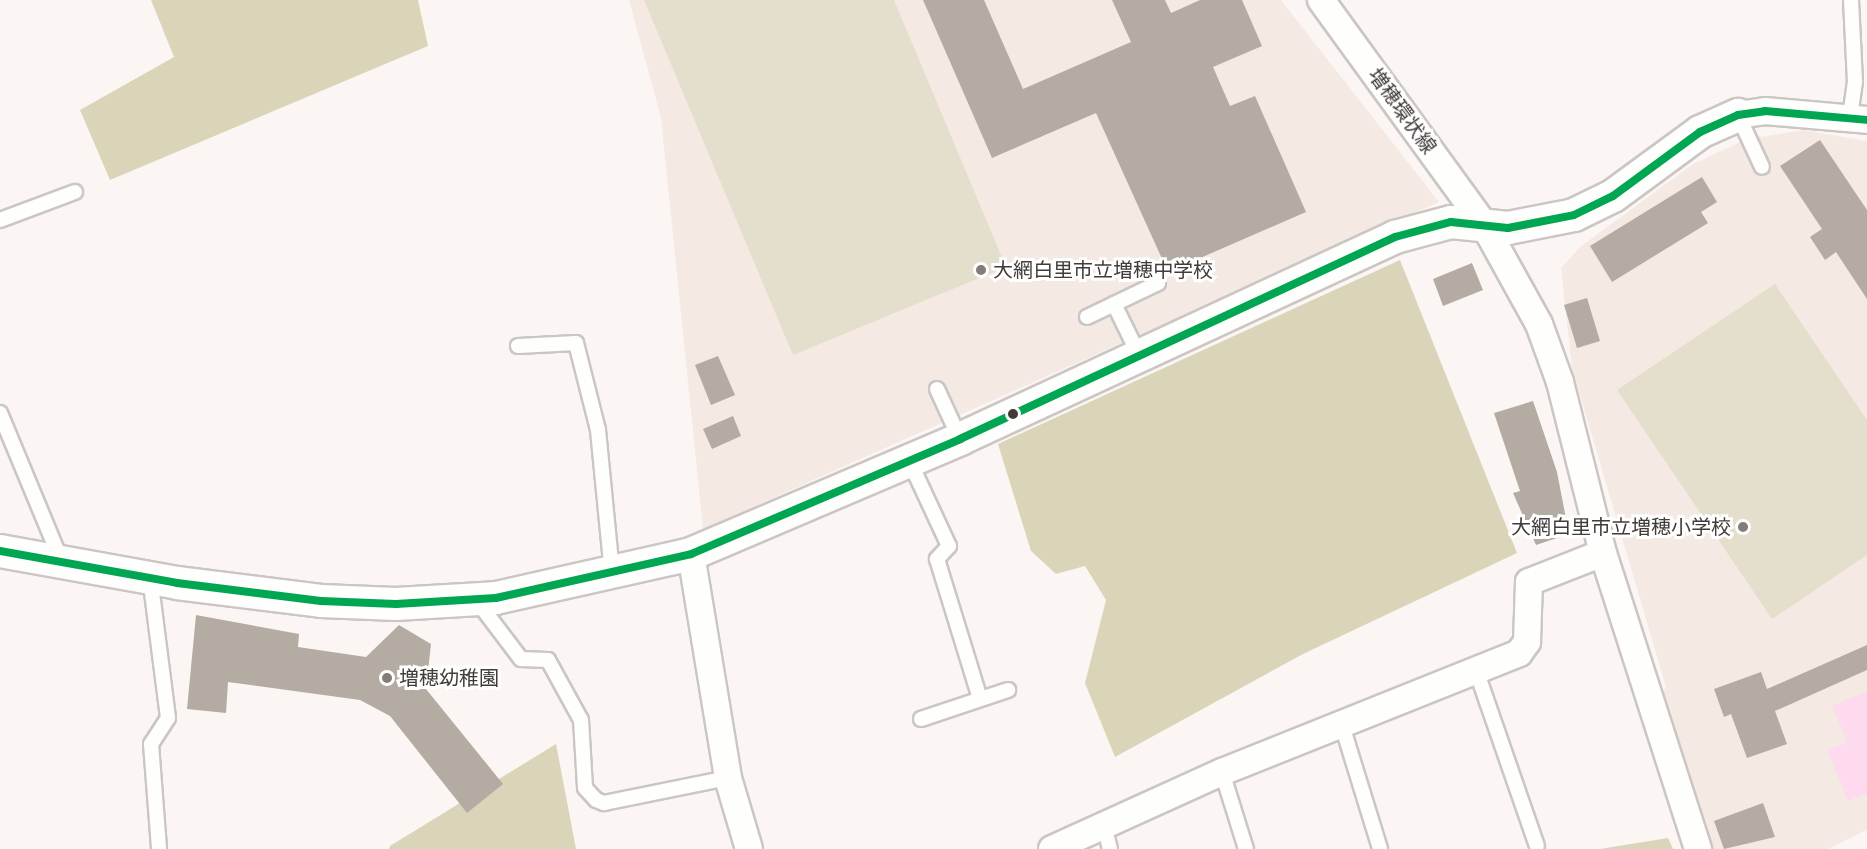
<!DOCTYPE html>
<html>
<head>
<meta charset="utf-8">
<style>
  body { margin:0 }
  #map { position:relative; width:1867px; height:849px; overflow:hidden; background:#fbf6f4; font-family:Cabin,"Noto Sans JP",sans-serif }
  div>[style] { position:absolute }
  .built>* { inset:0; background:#f5e9e4 }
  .green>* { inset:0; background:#e4dfcc }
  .forest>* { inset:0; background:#dad4b9 }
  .water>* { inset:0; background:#fddaee }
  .building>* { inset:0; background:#b4aba3 }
  .roads { filter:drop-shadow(2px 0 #cbc6c4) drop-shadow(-2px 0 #cbc6c4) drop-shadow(0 2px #cbc6c4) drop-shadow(0 -2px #cbc6c4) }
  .service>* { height:14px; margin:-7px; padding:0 7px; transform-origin:7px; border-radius:7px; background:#fefefd }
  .minor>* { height:26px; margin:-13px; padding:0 13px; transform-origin:13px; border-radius:13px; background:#fefefd }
  .tertiary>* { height:32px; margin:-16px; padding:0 16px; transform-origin:16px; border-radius:16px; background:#fefefd }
  .bus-1>* { height:8px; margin:-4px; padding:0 4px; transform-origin:4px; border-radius:4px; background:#00a651 }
  .dots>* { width:16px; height:16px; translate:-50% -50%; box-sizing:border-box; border:3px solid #fff; border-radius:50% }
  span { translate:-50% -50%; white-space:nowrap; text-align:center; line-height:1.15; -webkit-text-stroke:6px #fff; paint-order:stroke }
  .street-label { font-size:20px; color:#413b39 }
  .poi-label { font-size:20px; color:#413b39 }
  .left { translate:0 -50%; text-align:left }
  .right { translate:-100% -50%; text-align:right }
</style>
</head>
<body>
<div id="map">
  <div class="built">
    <i style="clip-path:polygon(629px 0,1281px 0,1439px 202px,703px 529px,661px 118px)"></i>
    <i style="clip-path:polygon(1803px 130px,1867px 141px,1867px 830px,1828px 849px,1713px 849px,1662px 694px,1666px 687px,1572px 368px,1561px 268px,1580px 247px,1693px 164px,1747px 139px)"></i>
  </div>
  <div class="green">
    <i style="clip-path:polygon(644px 0,894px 0,1006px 267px,793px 355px)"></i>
    <i style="clip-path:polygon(1775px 284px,1867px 420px,1867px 555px,1772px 619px,1617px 390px)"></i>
  </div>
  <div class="forest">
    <i style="clip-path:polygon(151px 0,418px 0,428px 46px,110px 180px,80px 110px,174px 57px)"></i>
    <i style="clip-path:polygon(1400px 260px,1517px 553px,1303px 654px,1115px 757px,1085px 683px,1106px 600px,1085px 566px,1056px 574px,1031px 551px,998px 444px)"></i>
    <i style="clip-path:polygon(556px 744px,576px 849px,389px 849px,390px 846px)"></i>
    <i style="clip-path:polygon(1668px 838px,1673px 849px,1600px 849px)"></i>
  </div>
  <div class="water">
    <i style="clip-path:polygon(1867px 691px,1867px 793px,1848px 801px,1827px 750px,1847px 742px,1832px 706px)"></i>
  </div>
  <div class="building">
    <i style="clip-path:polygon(923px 0,984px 0,1023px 89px,1131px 42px,1112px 0,1165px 0,1171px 13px,1200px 0,1242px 0,1262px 46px,1213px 67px,1230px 106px,1255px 96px,1306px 212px,1168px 272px,1096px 113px,992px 158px)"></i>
    <i style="clip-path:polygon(1820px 140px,1867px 210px,1867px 299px,1836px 252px,1825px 260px,1810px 237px,1822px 229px,1780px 166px)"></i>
    <i style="clip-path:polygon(1702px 177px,1717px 202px,1701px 212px,1708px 223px,1612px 282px,1590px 246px)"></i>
    <i style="clip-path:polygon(1472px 263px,1483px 290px,1443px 306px,1433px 279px)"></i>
    <i style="clip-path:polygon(1587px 298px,1600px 341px,1577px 348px,1564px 305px)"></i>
    <i style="clip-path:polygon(718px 356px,735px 395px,711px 405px,695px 365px)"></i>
    <i style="clip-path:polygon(1533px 401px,1557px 472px,1569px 534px,1536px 545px,1513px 493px,1520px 491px,1494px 413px)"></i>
    <i style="clip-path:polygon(733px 416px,741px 436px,712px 449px,703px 429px)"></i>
    <i style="clip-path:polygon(196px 615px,299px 634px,298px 647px,366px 657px,399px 625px,431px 644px,426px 689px,503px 784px,467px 813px,390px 716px,360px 700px,228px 682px,226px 713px,187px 709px)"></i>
    <i style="clip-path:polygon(1867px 645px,1867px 670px,1775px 711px,1787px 744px,1747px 758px,1731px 714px,1724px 717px,1714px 689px,1761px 672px,1767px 689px)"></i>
    <i style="clip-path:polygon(1763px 803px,1775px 837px,1724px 849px,1714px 821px)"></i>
  </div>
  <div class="roads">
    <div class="service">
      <i style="left:1738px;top:115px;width:57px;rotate:65.2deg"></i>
      <i style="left:1850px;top:117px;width:35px;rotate:-82deg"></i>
      <i style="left:1855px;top:82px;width:82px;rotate:-92.8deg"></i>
      <i style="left:0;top:220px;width:80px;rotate:-20.5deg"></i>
      <i style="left:1114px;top:304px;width:55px;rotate:63.9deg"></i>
      <i style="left:1087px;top:317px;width:79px;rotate:-25.6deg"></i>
      <i style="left:518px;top:346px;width:58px;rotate:-3deg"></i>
      <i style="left:576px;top:343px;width:90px;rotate:75.8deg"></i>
      <i style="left:598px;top:430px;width:143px;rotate:84.4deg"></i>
      <i style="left:937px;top:389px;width:55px;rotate:65.3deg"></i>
      <i style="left:0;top:413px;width:157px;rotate:67.5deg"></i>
      <i style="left:909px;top:460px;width:95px;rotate:65.1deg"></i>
      <i style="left:949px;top:546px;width:18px;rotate:133deg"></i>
      <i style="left:937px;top:559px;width:146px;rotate:72.9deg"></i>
      <i style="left:150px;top:577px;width:142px;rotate:82.7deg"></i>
      <i style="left:168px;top:718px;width:31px;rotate:123deg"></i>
      <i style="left:151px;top:744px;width:105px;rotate:85.6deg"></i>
      <i style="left:477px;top:601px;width:73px;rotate:52.8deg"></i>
      <i style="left:521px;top:659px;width:27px;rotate:2deg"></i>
      <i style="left:548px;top:660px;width:68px;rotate:61.2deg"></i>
      <i style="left:581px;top:720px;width:68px;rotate:86.6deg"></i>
      <i style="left:585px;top:788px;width:16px;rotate:47deg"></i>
      <i style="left:596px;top:800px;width:9px;rotate:21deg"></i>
      <i style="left:604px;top:803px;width:126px;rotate:-11.4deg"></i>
      <i style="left:1476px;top:670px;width:186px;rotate:70.9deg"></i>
      <i style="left:921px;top:719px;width:92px;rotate:-18.4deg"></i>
      <i style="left:1341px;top:722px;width:133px;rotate:72.9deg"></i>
      <i style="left:1222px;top:772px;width:81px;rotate:72.7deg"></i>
      <i style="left:1104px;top:825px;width:25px;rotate:76deg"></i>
    </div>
    <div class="minor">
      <i style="left:1321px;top:0;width:276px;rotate:54deg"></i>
      <i style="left:1483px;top:223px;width:115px;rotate:61deg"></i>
      <i style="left:1539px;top:324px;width:62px;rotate:70.1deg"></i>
      <i style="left:1560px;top:382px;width:176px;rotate:75.9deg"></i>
      <i style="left:1603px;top:553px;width:311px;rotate:72.2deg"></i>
      <i style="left:1738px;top:115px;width:27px;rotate:-8deg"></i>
      <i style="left:1765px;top:111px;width:102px;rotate:5deg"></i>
      <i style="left:691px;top:554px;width:227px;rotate:80.6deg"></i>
      <i style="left:728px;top:778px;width:74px;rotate:73.5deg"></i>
      <i style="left:1052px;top:849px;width:187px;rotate:-24.4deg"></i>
      <i style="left:1222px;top:772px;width:320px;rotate:-21.8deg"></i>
      <i style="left:1519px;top:653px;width:14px;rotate:-54deg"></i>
      <i style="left:1527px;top:642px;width:60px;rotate:-88.1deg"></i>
      <i style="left:1529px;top:582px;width:79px;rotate:-21.4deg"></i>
    </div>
    <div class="tertiary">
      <i style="left:0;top:551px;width:180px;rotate:10.2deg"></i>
      <i style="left:177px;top:583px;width:145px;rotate:7.1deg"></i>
      <i style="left:321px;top:601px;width:75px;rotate:2.3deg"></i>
      <i style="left:396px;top:604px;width:100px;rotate:-3.4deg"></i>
      <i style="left:496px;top:598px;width:200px;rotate:-12.7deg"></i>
      <i style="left:691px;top:554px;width:293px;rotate:-23.1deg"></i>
      <i style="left:960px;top:439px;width:480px;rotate:-24.9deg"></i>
      <i style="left:1395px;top:237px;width:58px;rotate:-15deg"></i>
      <i style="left:1451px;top:222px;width:57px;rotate:6deg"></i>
      <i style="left:1508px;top:228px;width:67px;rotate:-11.1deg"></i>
      <i style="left:1574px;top:215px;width:43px;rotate:-26deg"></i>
      <i style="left:1613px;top:196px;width:108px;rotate:-36.3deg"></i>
      <i style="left:1700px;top:132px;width:42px;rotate:-24.1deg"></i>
    </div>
  </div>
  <div class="bus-1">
    <i style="left:0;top:551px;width:180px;rotate:10.2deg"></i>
    <i style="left:177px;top:583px;width:145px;rotate:7.1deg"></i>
    <i style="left:321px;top:601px;width:75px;rotate:2.3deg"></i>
    <i style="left:396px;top:604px;width:100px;rotate:-3.4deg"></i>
    <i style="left:496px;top:598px;width:200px;rotate:-12.7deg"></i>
    <i style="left:691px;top:554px;width:293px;rotate:-23.1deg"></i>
    <i style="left:960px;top:439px;width:480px;rotate:-24.9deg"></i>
    <i style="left:1395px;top:237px;width:58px;rotate:-15deg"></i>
    <i style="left:1451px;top:222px;width:57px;rotate:6deg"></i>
    <i style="left:1508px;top:228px;width:67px;rotate:-11.1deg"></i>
    <i style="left:1574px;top:215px;width:43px;rotate:-26deg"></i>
    <i style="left:1613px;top:196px;width:108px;rotate:-36.3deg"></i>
    <i style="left:1700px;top:132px;width:42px;rotate:-24.1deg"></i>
    <i style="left:1738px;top:115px;width:27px;rotate:-8deg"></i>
    <i style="left:1765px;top:111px;width:102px;rotate:5deg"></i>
  </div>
  <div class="dots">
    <i style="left:981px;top:270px;background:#827c7a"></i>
    <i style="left:1013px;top:414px;background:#413b39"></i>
    <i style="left:1743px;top:527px;background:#827c7a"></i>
    <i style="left:387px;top:678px;background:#827c7a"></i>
  </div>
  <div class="street-label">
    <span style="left:1402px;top:111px;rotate:54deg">増穂環状線</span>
  </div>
  <div class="poi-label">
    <span class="left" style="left:993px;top:270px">大網白里市立増穂中学校</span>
    <span class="right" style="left:1731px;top:527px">大網白里市立増穂小学校</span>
    <span class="left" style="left:399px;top:678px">増穂幼稚園</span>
  </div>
</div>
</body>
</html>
